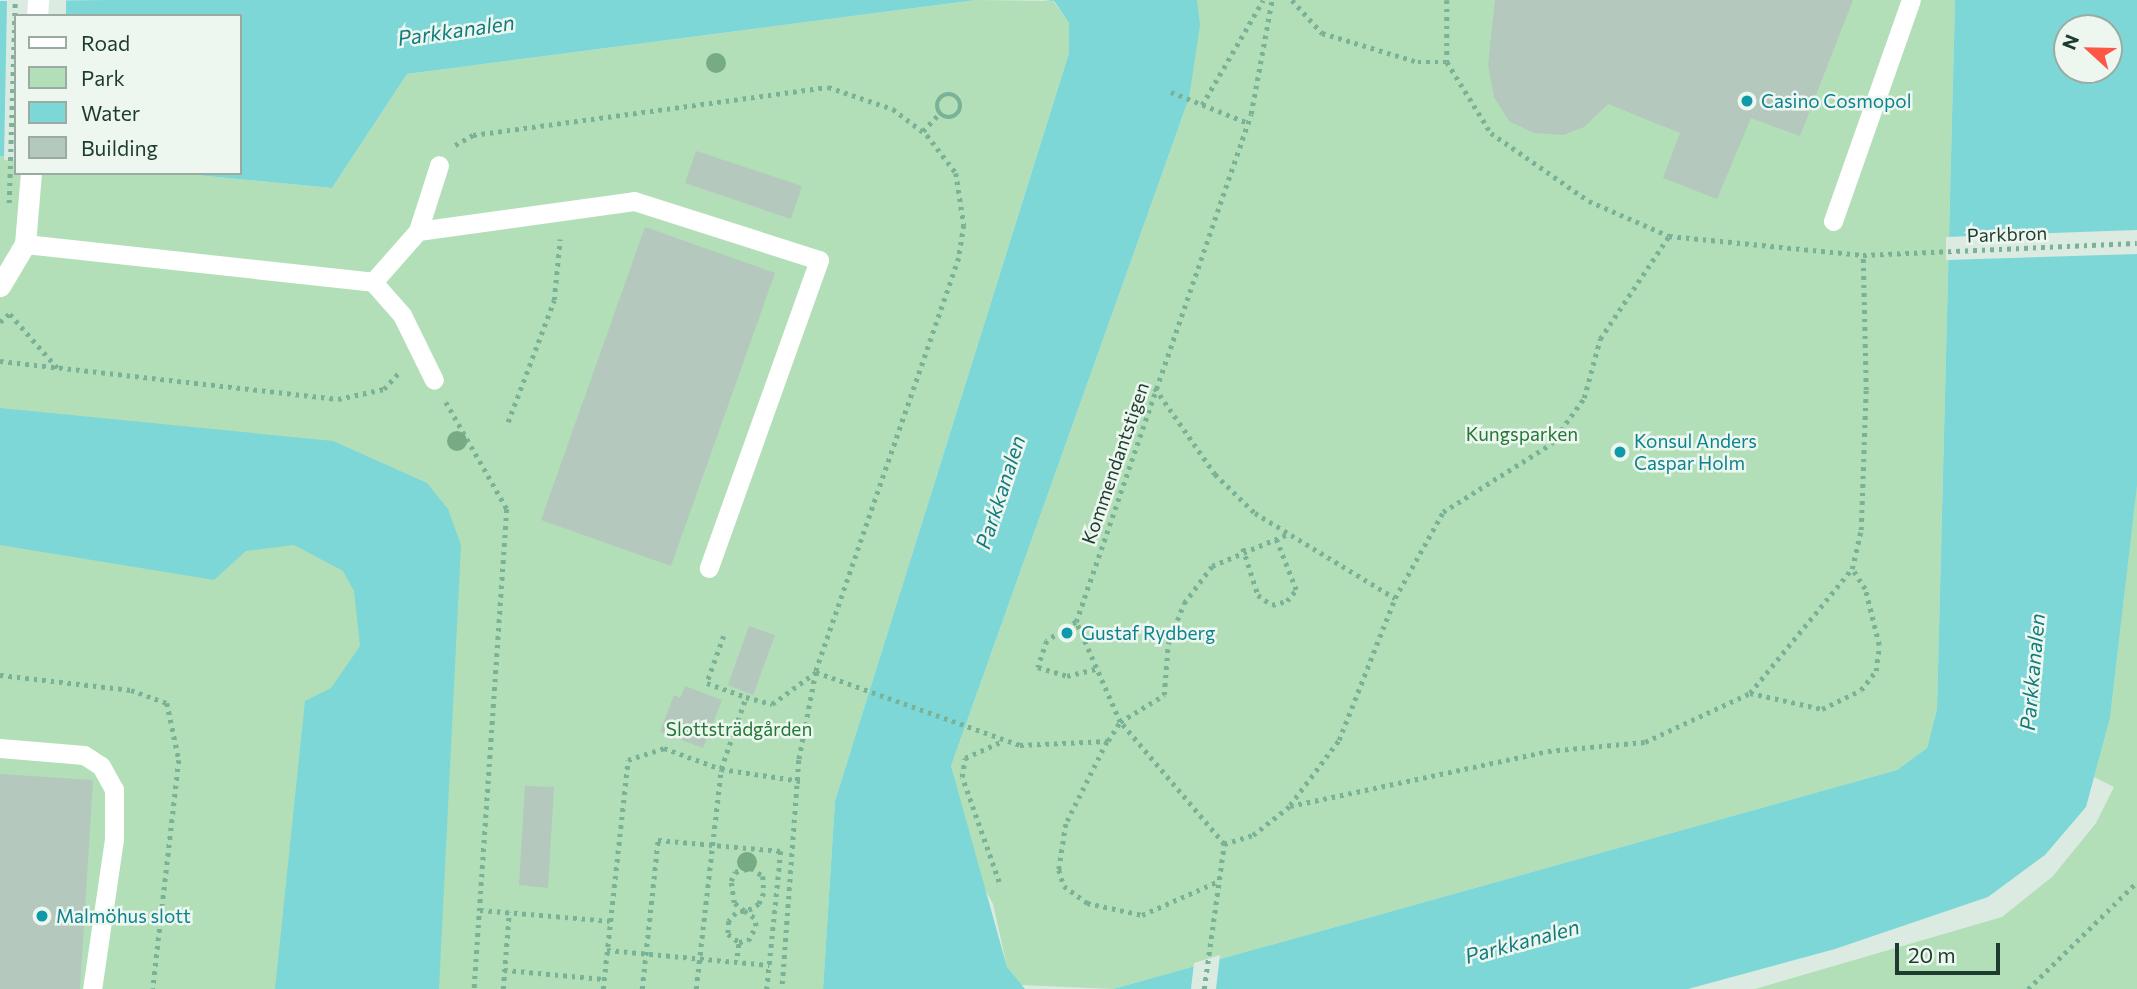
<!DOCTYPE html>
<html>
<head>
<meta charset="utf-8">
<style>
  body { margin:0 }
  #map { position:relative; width:2137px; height:989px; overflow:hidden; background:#dcebe2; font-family:Commissioner,sans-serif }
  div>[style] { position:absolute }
  .green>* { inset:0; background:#b2dfb7 }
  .water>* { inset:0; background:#7dd7d7 }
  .pier>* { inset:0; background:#dcebe2 }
  .building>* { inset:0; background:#b4c8bd }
  .path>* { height:4.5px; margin-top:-2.25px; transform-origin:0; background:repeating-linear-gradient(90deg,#79b297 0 3.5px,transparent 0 8.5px) }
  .path>.ring { margin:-2.25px; padding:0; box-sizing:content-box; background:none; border:4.5px solid #79b297; border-radius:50% }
  .service>* { height:19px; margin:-9.5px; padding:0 9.5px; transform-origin:9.5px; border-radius:9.5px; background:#fff }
  .minor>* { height:21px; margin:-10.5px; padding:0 10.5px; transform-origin:10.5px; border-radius:10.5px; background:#fff }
  .path-bridge>* { height:4.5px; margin-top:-2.25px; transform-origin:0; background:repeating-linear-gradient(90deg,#79b297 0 3.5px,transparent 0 8.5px) }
  .trees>* { width:20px; height:20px; margin:-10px; border-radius:50%; background:#76ab83 }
  .dots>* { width:19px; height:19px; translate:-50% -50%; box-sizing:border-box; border:4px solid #edf7f0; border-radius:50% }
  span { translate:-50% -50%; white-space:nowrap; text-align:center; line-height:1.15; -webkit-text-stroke:5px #edf7f0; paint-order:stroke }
  .culture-label { font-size:19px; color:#0d838f }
  .left { translate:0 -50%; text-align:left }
  .street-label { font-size:19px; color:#1d3b2e }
  .park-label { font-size:19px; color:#237636 }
  .water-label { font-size:21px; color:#117b7d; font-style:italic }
  .legend { position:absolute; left:14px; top:14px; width:228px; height:161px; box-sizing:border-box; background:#edf7f0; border:2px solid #9aaca2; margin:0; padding:9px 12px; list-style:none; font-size:21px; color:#1d3b2e }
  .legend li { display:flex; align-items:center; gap:14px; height:35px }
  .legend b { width:35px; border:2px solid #9aaca2 }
  .north { position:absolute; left:2053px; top:14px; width:70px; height:70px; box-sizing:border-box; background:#edf7f0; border:2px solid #9aaca2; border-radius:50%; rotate:292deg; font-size:19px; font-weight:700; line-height:28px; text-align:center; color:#1d3b2e }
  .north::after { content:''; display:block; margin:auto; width:24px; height:32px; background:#ff5746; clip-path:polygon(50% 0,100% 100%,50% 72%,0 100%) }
  .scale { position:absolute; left:1895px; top:943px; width:105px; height:32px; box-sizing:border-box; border:4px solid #1d3b2e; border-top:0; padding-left:9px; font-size:21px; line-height:24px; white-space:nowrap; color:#1d3b2e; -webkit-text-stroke:5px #edf7f0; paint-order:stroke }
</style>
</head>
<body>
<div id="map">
  <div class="green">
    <i style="clip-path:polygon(976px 0,1053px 1px,1069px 23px,1069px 53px,835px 801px,823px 989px,0 989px,0 156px,16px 158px,16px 173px,176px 173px,332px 188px,407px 74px)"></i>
    <i style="clip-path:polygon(1197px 0,1955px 0,1937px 709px,1927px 748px,1897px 770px,1113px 989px,1020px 985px,1007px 967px,993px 904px,977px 875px,951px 766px,1189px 98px)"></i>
    <i style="clip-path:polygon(2137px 483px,2137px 989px,1755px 989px,2002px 917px,2053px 876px,2096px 823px,2114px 787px,2094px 777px,2110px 718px)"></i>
  </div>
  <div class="water">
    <i style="clip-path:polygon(109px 0,976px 0,407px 74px,332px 188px,176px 173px,240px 173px,240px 16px,16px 16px,16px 158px,0 156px,0 1px)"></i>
    <i style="clip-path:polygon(1043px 0,1197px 0,1200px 25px,1189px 98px,951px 766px,1007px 967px,1025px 989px,823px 989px,835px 801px,1069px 53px,1069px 23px,1054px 1px)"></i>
    <i style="clip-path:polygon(evenodd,1955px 0,2137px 0,2137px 486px,2110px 718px,2086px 807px,2045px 855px,1988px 897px,1835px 949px,1688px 989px,1113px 989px,1897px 770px,1927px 748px,1937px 709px,1955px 0,2067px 28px,2109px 28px,2109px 70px,2067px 70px,2067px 28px)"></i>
    <i style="clip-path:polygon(0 408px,333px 441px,427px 483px,448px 509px,461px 545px,439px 989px,275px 989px,305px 701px,331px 688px,360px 646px,354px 591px,343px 571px,294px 545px,246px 551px,214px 580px,0 545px)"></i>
  </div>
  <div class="pier">
    <i style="clip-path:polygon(7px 0,66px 0,66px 16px,16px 16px,16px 161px,4px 160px)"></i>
    <i style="clip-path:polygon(2137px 230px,2137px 254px,1946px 260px,1946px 237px)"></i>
    <i style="clip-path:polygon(1220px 955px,1216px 989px,1191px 989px,1194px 963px)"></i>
  </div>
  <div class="building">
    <i style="clip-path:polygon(1495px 0,1853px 0,1800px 136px,1751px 118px,1717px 199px,1663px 178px,1680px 133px,1608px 104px,1584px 127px,1563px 135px,1534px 133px,1509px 121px,1494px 97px,1488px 65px)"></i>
    <i style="clip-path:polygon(696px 151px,802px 186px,791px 219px,685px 183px)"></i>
    <i style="clip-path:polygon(645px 227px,775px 273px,671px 566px,541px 520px)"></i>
    <i style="clip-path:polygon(749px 626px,775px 635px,753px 695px,728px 685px)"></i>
    <i style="clip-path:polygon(685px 686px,722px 700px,703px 748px,660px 732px,674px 695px,680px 698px)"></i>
    <i style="clip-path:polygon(0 774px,93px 780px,80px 989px,0 989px)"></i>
    <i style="clip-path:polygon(525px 786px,554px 787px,548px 888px,519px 885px)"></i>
  </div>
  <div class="path">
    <i style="left:1292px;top:0;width:45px;rotate:47.7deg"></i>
    <i style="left:1322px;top:33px;width:100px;rotate:16.8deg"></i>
    <i style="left:1418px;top:62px;width:28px"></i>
    <i style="left:1447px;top:0;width:62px;rotate:90deg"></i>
    <i style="left:1447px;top:62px;width:84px;rotate:58.2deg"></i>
    <i style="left:1491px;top:133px;width:119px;rotate:34.8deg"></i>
    <i style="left:1589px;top:201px;width:87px;rotate:23.6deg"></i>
    <i style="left:1669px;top:236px;width:195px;rotate:5.6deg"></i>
    <i style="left:1863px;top:255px;width:274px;rotate:-2.5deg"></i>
    <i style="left:1171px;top:92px;width:83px;rotate:21.9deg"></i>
    <i class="ring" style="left:937px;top:94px;width:19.5px;height:19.5px"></i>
    <i style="left:1202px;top:105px;width:121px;rotate:-59.8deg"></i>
    <i style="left:923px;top:131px;width:23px;rotate:-47deg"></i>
    <i style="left:455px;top:145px;width:21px;rotate:-29deg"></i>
    <i style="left:473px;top:135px;width:358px;rotate:-7.7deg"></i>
    <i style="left:828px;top:87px;width:69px;rotate:18.7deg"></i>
    <i style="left:893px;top:109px;width:43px;rotate:37.4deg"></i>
    <i style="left:927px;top:135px;width:48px;rotate:52.7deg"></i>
    <i style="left:956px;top:173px;width:53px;rotate:81.3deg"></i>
    <i style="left:964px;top:225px;width:33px;rotate:99deg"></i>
    <i style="left:959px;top:258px;width:438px;rotate:109.1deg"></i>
    <i style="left:816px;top:672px;width:90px;rotate:100.9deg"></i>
    <i style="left:799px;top:760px;width:230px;rotate:94.2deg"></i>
    <i style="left:10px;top:314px;width:76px;rotate:48.7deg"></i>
    <i style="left:0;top:322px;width:13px;rotate:-42deg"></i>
    <i style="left:0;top:361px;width:340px;rotate:6.4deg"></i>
    <i style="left:338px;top:399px;width:47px;rotate:-12.3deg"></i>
    <i style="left:384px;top:389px;width:24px;rotate:-48deg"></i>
    <i style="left:1155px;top:388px;width:105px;rotate:55.1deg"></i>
    <i style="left:1215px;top:474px;width:56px;rotate:44.3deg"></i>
    <i style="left:1255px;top:513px;width:164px;rotate:31.3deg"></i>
    <i style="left:446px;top:402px;width:123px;rotate:60.3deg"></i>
    <i style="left:507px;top:509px;width:481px;rotate:93.9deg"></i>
    <i style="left:508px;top:422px;width:130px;rotate:-69.3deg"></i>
    <i style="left:554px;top:300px;width:61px;rotate:-84.4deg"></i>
    <i style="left:1243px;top:548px;width:49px;rotate:72.3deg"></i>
    <i style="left:1258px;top:595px;width:17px;rotate:36deg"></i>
    <i style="left:1272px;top:605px;width:16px;rotate:-15deg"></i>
    <i style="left:1287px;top:601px;width:14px;rotate:-51deg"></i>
    <i style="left:1296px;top:590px;width:55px;rotate:-111.4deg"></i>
    <i style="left:1076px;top:622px;width:35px;rotate:147deg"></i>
    <i style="left:1047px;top:641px;width:28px;rotate:109deg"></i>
    <i style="left:1038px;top:667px;width:30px;rotate:17deg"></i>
    <i style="left:1067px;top:676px;width:30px;rotate:-14deg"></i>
    <i style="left:724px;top:636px;width:50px;rotate:109.9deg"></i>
    <i style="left:707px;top:683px;width:41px;rotate:19.7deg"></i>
    <i style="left:0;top:675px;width:132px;rotate:6.5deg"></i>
    <i style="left:131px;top:690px;width:38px;rotate:20deg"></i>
    <i style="left:167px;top:703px;width:58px;rotate:78.1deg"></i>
    <i style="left:179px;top:760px;width:230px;rotate:96.5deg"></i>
    <i style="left:1750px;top:693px;width:74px;rotate:12.5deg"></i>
    <i style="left:1822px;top:709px;width:43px;rotate:-26deg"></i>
    <i style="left:1861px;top:690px;width:24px;rotate:-52deg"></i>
    <i style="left:1876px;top:671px;width:26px;rotate:-83deg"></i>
    <i style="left:1879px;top:645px;width:58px;rotate:-104deg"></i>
    <i style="left:1865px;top:589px;width:24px;rotate:-123deg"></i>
    <i style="left:1107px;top:742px;width:92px;rotate:116.6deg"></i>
    <i style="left:1066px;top:824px;width:47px;rotate:98.7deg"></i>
    <i style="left:1059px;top:870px;width:17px;rotate:73deg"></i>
    <i style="left:1064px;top:886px;width:29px;rotate:36deg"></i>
    <i style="left:1087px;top:903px;width:56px;rotate:12.3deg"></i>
    <i style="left:1142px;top:915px;width:84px;rotate:-23.8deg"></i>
    <i style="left:1290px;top:805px;width:81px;rotate:-53deg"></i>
    <i style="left:1339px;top:740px;width:153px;rotate:-68.5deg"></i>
    <i style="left:1395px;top:598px;width:98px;rotate:-60.8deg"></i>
    <i style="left:1443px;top:512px;width:128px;rotate:-32.2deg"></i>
    <i style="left:1551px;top:444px;width:57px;rotate:-54.3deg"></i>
    <i style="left:1584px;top:398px;width:61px;rotate:-74.8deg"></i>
    <i style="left:1600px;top:339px;width:124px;rotate:-56.2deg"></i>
    <i style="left:1224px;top:844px;width:30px;rotate:-17deg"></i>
    <i style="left:1253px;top:835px;width:47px;rotate:-38.1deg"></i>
    <i style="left:1290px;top:806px;width:264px;rotate:-12deg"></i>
    <i style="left:1548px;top:751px;width:97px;rotate:-5.3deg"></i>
    <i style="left:1645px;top:742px;width:116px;rotate:-25deg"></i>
    <i style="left:1750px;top:693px;width:161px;rotate:-50.6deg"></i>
    <i style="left:1852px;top:569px;width:40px;rotate:-77deg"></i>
    <i style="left:1861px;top:530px;width:140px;rotate:-88deg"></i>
    <i style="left:1866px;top:390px;width:135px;rotate:-91.3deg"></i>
    <i style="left:999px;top:882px;width:111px;rotate:-109.4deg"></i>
    <i style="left:962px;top:777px;width:19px;rotate:-81deg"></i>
    <i style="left:965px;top:758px;width:42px;rotate:-24.1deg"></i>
    <i style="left:480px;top:910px;width:130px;rotate:4.8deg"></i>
    <i style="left:607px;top:950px;width:163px;rotate:5.3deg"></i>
    <i style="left:737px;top:956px;width:14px;rotate:-82deg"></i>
    <i style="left:739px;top:942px;width:9px;rotate:-6deg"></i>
    <i style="left:748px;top:941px;width:17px;rotate:-62deg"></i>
    <i style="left:756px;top:926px;width:8px;rotate:-104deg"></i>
    <i style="left:754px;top:918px;width:12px;rotate:-145deg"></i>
    <i style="left:744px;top:911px;width:13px;rotate:-141deg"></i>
    <i style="left:734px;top:903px;width:22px;rotate:-98deg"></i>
    <i style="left:731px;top:881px;width:10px;rotate:-66deg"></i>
    <i style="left:735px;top:872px;width:16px;rotate:-14deg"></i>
    <i style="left:751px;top:868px;width:14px;rotate:34deg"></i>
    <i style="left:763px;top:876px;width:17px;rotate:87deg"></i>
    <i style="left:764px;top:893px;width:12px;rotate:114deg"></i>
    <i style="left:759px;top:904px;width:9px;rotate:144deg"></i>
    <i style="left:752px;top:909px;width:16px;rotate:166deg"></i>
    <i style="left:736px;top:913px;width:11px;rotate:131deg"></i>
    <i style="left:729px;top:921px;width:13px;rotate:94deg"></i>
    <i style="left:728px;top:934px;width:14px;rotate:36deg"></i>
    <i style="left:504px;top:970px;width:100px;rotate:5.1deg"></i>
    <i style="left:503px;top:989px;width:77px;rotate:-85.5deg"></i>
    <i style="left:603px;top:989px;width:230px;rotate:-83.8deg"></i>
    <i style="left:628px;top:760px;width:38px;rotate:-18deg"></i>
    <i style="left:664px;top:748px;width:61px;rotate:20.2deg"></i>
    <i style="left:721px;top:769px;width:81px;rotate:8.5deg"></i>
    <i style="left:642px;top:989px;width:150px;rotate:-83.9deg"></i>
    <i style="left:658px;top:840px;width:123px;rotate:5.1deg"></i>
    <i style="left:781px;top:851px;width:139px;rotate:95.8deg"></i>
    <i style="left:696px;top:989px;width:221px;rotate:-83.5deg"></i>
    <i style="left:721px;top:769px;width:76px;rotate:-70.9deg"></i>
    <i style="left:746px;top:697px;width:27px;rotate:15deg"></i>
    <i style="left:772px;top:704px;width:54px;rotate:-36deg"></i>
    <i style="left:816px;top:672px;width:217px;rotate:19.7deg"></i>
    <i style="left:1020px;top:745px;width:88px;rotate:-2.6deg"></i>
    <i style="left:1108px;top:741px;width:22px;rotate:-58deg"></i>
    <i style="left:1120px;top:722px;width:52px;rotate:-31.5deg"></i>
    <i style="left:1164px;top:695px;width:51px;rotate:-85.5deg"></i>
    <i style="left:1168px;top:644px;width:44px;rotate:-68.7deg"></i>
    <i style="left:1184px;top:603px;width:46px;rotate:-52.9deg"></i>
    <i style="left:1212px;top:566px;width:82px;rotate:-22.8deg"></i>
    <i style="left:1204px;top:989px;width:146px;rotate:-82.1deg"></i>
    <i style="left:1224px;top:844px;width:160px;rotate:-130.4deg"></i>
    <i style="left:1120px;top:722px;width:109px;rotate:-113.7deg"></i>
    <i style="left:1076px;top:622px;width:537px;rotate:-70.99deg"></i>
    <i style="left:1251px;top:114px;width:116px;rotate:-79.6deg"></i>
    <i style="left:2028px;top:989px;width:153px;rotate:-44.5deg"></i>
  </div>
  <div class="service">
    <i style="left:1833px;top:221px;width:234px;rotate:-70.6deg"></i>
    <i style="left:418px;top:231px;width:218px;rotate:-7.9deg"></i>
    <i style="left:634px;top:201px;width:194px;rotate:17.7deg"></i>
    <i style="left:819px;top:260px;width:327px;rotate:109.7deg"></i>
    <i style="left:25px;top:244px;width:350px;rotate:6.2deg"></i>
    <i style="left:373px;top:282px;width:68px;rotate:-48.6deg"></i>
    <i style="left:418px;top:231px;width:69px;rotate:-72.3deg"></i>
    <i style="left:373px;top:282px;width:44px;rotate:48.7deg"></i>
    <i style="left:402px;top:315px;width:72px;rotate:63.8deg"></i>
    <i style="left:0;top:748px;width:84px;rotate:4.8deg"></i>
    <i style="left:84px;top:755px;width:20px;rotate:33deg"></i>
    <i style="left:101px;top:766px;width:26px;rotate:61deg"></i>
    <i style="left:114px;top:789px;width:50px;rotate:90deg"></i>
    <i style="left:114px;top:839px;width:152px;rotate:98.3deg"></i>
  </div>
  <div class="minor">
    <i style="left:37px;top:16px;width:16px;rotate:-86deg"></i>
    <i style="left:0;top:286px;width:49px;rotate:-59.2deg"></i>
    <i style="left:25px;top:244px;width:71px;rotate:-85.2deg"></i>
  </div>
  <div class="path-bridge">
    <i style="left:9px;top:203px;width:203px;rotate:-88.3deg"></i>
  </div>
  <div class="trees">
    <i style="left:716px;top:63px"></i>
    <i style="left:457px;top:441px"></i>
    <i style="left:747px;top:862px"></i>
  </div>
  <div class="dots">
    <i style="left:1747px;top:101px;background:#0f9aa8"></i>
    <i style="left:1620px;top:452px;background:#0f9aa8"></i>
    <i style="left:1067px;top:633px;background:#0f9aa8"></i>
    <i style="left:42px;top:916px;background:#0f9aa8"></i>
  </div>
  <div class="culture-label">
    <span class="left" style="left:1761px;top:101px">Casino Cosmopol</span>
    <span class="left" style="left:1634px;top:452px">Konsul Anders<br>Caspar Holm</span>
    <span class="left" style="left:1081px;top:633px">Gustaf Rydberg</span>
    <span class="left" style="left:56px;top:916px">Malmöhus slott</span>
  </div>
  <div class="street-label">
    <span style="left:2007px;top:234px;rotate:-2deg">Parkbron</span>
    <span style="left:1115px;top:463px;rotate:-71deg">Kommendantstigen</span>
  </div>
  <div class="park-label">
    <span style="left:1522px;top:434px">Kungsparken</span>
    <span style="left:739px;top:729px">Slottsträdgården</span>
  </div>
  <div class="water-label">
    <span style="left:456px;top:30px;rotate:-8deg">Parkkanalen</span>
    <span style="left:1000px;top:492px;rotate:-72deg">Parkkanalen</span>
    <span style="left:2032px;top:672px;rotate:-85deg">Parkkanalen</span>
    <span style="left:1522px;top:941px;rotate:-15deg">Parkkanalen</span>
  </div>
  <ul class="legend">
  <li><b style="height:9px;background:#fff"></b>Road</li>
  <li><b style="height:19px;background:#b2dfb7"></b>Park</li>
  <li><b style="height:19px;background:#7dd7d7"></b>Water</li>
  <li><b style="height:19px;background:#b4c8bd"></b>Building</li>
  </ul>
  <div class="north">N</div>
  <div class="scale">20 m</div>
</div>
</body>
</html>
